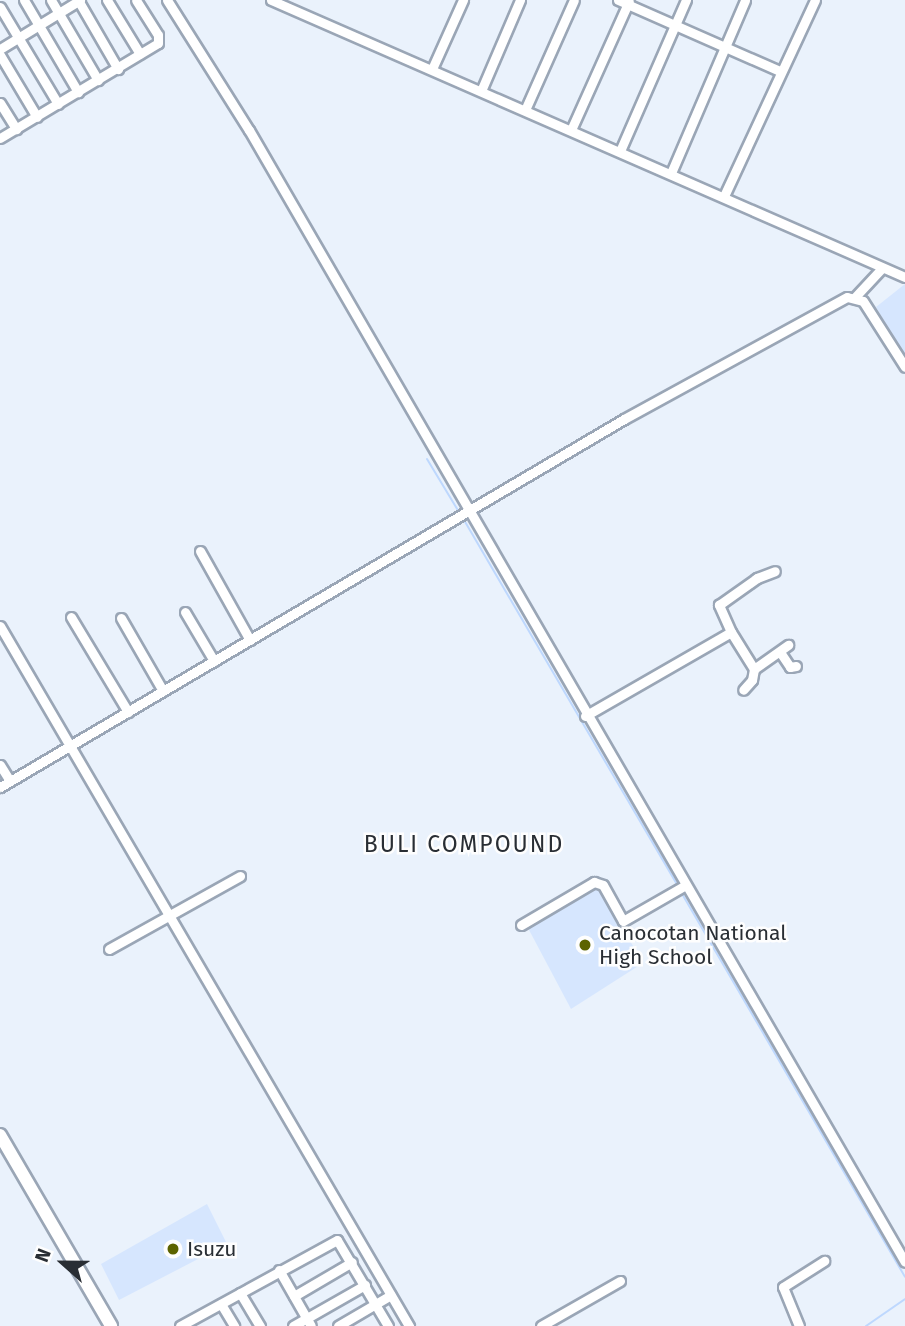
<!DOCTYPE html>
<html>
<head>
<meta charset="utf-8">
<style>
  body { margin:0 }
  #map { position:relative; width:905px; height:1326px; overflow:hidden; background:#eaf2fc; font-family:"Fira Sans",sans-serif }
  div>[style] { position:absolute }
  .built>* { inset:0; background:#d6e6fe }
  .stream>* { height:2px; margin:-1px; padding:0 1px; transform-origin:1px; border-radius:1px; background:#bed8fe }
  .roads { filter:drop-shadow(2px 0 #9aa6b6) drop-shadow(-2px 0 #9aa6b6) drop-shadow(0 2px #9aa6b6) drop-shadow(0 -2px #9aa6b6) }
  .minor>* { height:9px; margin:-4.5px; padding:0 4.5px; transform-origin:4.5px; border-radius:4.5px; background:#fff }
  .highway>* { height:12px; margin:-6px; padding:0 6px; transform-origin:6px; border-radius:6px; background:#fff }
  .dots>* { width:19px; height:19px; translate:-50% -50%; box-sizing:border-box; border:4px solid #fefefe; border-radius:50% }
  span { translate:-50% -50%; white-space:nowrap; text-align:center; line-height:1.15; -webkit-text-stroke:5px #fefefe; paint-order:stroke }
  .poi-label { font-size:21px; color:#292e34 }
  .left { translate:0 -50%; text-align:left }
  .neighbourhood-label { font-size:23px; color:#292e34; letter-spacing:2px }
  .north { position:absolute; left:28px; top:1228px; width:70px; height:70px; -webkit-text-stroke:5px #fefefe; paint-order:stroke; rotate:291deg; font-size:19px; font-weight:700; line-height:28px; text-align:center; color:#292e34 }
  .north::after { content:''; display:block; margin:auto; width:24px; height:32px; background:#292e34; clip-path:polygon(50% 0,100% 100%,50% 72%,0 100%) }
</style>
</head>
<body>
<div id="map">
  <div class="built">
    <i style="clip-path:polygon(905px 284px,905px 358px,876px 307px)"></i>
    <i style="clip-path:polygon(596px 883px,643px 963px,571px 1009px,528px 928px)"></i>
    <i style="clip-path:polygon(207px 1204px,227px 1244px,119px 1300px,101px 1264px)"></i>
  </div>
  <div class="stream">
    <i style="left:427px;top:459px;width:62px;rotate:58.9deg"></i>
    <i style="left:464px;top:520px;width:422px;rotate:59.7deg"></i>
    <i style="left:681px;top:892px;width:445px;rotate:59.8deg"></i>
    <i style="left:866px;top:1326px;width:47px;rotate:-34.7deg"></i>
  </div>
  <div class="roads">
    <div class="minor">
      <i style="left:24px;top:0;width:107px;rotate:59.6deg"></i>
      <i style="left:51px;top:0;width:93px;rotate:59.6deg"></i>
      <i style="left:78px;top:0;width:80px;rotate:59.9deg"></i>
      <i style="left:107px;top:0;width:63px;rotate:58.6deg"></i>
      <i style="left:167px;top:0;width:154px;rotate:57.8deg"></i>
      <i style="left:249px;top:130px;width:1308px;rotate:59.91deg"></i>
      <i style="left:271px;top:0;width:692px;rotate:23.6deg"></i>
      <i style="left:618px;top:0;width:177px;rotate:23.7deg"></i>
      <i style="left:0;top:7px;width:113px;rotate:59.1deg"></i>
      <i style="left:0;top:49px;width:94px;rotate:-31.5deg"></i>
      <i style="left:0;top:55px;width:72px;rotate:59.2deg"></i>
      <i style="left:432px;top:69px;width:76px;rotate:-65.8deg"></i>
      <i style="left:481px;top:91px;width:99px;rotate:-66.8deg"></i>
      <i style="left:0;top:103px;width:31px;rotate:58deg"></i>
      <i style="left:525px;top:110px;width:120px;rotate:-66deg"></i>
      <i style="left:571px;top:130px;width:141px;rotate:-65.8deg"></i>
      <i style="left:0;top:138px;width:184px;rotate:-31deg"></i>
      <i style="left:158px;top:43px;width:8px;rotate:-90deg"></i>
      <i style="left:158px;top:35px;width:41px;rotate:-122.2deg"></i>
      <i style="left:620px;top:151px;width:165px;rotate:-66.4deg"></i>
      <i style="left:671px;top:173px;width:188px;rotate:-66.8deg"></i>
      <i style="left:724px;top:196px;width:216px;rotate:-65.1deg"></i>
      <i style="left:855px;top:297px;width:40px;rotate:-47deg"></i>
      <i style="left:200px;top:551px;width:102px;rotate:60.7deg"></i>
      <i style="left:185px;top:612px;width:57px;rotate:59.4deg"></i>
      <i style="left:71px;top:617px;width:111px;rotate:59deg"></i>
      <i style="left:121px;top:618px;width:84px;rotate:60.1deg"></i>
      <i style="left:0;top:626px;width:811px;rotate:59.7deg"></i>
      <i style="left:731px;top:632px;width:30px;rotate:-114deg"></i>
      <i style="left:719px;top:605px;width:47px;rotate:-35.4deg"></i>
      <i style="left:757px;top:578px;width:19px;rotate:-21deg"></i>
      <i style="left:780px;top:652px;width:18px;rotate:56deg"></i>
      <i style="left:790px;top:667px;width:6px;rotate:-9deg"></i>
      <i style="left:754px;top:669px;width:42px;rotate:-35.2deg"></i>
      <i style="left:585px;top:716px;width:168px;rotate:-29.9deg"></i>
      <i style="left:731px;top:632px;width:44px;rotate:58.1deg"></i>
      <i style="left:754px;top:669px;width:11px;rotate:100deg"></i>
      <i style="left:752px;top:680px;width:13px;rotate:132deg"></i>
      <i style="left:0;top:765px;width:19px;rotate:58deg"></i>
      <i style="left:0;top:787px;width:724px;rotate:-30.53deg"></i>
      <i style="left:624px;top:419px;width:254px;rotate:-28.7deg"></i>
      <i style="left:847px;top:297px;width:16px;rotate:14deg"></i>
      <i style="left:863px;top:301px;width:78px;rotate:57.5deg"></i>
      <i style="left:521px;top:925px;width:85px;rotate:-30.5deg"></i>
      <i style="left:594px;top:882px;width:9px;rotate:18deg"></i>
      <i style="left:603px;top:885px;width:41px;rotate:60.9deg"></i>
      <i style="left:623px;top:921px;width:70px;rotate:-29.8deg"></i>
      <i style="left:109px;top:949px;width:150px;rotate:-29.1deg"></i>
      <i style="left:279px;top:1270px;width:64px;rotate:60.3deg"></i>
      <i style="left:240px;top:1293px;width:39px;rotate:59deg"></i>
      <i style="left:294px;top:1296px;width:67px;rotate:-30.4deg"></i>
      <i style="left:221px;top:1304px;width:26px;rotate:59deg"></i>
      <i style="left:180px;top:1326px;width:179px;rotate:-28.7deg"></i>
      <i style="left:337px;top:1240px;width:100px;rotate:59.3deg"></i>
      <i style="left:293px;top:1326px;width:83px;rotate:-29.7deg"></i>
      <i style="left:338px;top:1326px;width:61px;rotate:-30.3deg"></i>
      <i style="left:541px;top:1326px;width:91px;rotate:-29.7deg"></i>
      <i style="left:799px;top:1326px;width:42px;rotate:-112.3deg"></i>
      <i style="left:783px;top:1287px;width:49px;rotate:-32.4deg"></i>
    </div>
    <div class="highway">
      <i style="left:0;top:1135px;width:221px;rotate:59.8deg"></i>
    </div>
  </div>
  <div class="dots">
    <i style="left:585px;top:945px;background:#5c6300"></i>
    <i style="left:173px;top:1249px;background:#5c6300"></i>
  </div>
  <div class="poi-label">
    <span class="left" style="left:599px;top:945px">Canocotan National<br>High School</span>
    <span class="left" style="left:187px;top:1249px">Isuzu</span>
  </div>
  <div class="neighbourhood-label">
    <span style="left:464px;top:844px">BULI COMPOUND</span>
  </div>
  <div class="north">N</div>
</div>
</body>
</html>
